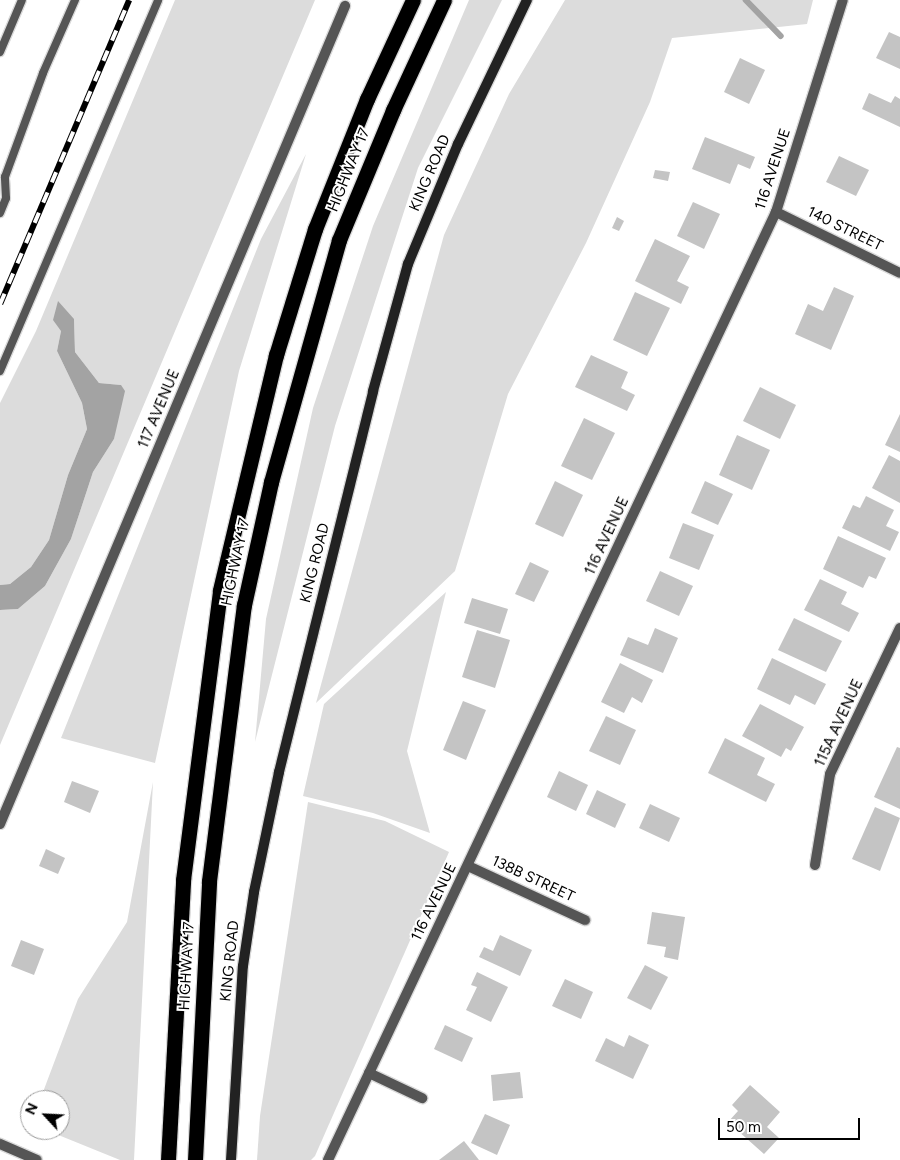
<!DOCTYPE html>
<html>
<head>
<meta charset="utf-8">
<style>
  body { margin:0 }
  #map { position:relative; width:900px; height:1160px; overflow:hidden; background:#fff; font-family:Figtree,sans-serif }
  div>[style] { position:absolute }
  .green>* { inset:0; background:#dcdcdc }
  .water>* { inset:0; background:#a3a3a3 }
  .stream>* { height:5.5px; margin:-2.75px; padding:0 2.75px; transform-origin:2.75px; border-radius:2.75px; background:#a3a3a3 }
  .building>* { inset:0; background:#c4c4c4 }
  .roads { filter:drop-shadow(1px 0 #dbdbdb) drop-shadow(-1px 0 #dbdbdb) drop-shadow(0 1px #dbdbdb) drop-shadow(0 -1px #dbdbdb) }
  .lane>* { height:8px; margin:-4px; padding:0 4px; transform-origin:4px; border-radius:4px; background:#555 }
  .street>* { height:10px; margin:-5px; padding:0 5px; transform-origin:5px; border-radius:5px; background:#555 }
  .secondary>* { height:10px; margin:-5px; padding:0 5px; transform-origin:5px; border-radius:5px; background:#222 }
  .highway>* { height:15px; margin:-7.5px; padding:0 7.5px; transform-origin:7.5px; border-radius:7.5px; background:#000 }
  .rail>* { height:5.5px; margin-top:-2.75px; transform-origin:0; background:repeating-linear-gradient(90deg,#fff 0 11px,#000 0 22px); box-sizing:border-box; border-block:1px solid #000 }
  span { translate:-50% -50%; white-space:nowrap; text-align:center; line-height:1.15; -webkit-text-stroke:4px #fff; paint-order:stroke }
  .street-label { font-size:15px; color:#000 }
  .north { position:absolute; left:20px; top:1090px; width:50px; height:50px; box-sizing:border-box; background:#fff; border:1px solid #999; border-radius:50%; rotate:295deg; font-size:14px; font-weight:700; line-height:20px; text-align:center; color:#000 }
  .north::after { content:''; display:block; margin:auto; width:18px; height:22px; background:#000; clip-path:polygon(50% 0,100% 100%,50% 72%,0 100%) }
  .scale { position:absolute; left:718px; top:1118px; width:142px; height:22px; box-sizing:border-box; border:2px solid #000; border-top:0; padding-left:6px; font-size:15px; line-height:18px; white-space:nowrap; color:#000; -webkit-text-stroke:4px #fff; paint-order:stroke }
</style>
</head>
<body>
<div id="map">
  <div class="green">
    <i style="clip-path:polygon(175px 0,315px 0,0 745px,0 610px,18px 609px,45px 586px,71px 539px,93px 472px,114px 439px,121px 385px,99px 383px,75px 352px,74px 319px,61px 331px,57px 351px,82px 403px,87px 429px,68px 475px,49px 540px,31px 567px,10px 584px,0 585px,0 403px,36px 331px)"></i>
    <i style="clip-path:polygon(469px 0,502px 0,418px 168px,335px 426px,255px 742px,266px 619px,313px 408px,373px 226px)"></i>
    <i style="clip-path:polygon(565px 0,813px 0,807px 24px,672px 38px,650px 102px,586px 243px,508px 394px,455px 571px,316px 703px,444px 235px,509px 94px)"></i>
    <i style="clip-path:polygon(306px 154px,239px 371px,155px 763px,61px 738px,261px 239px)"></i>
    <i style="clip-path:polygon(446px 592px,407px 751px,430px 833px,373px 813px,303px 796px,324px 704px)"></i>
    <i style="clip-path:polygon(153px 782px,134px 1160px,120px 1160px,46px 1130px,60px 1130px,60px 1100px,40px 1100px,78px 999px,127px 922px)"></i>
    <i style="clip-path:polygon(308px 802px,385px 821px,449px 852px,315px 1156px,311px 1160px,257px 1160px,260px 1116px)"></i>
  </div>
  <div class="water">
    <i style="clip-path:polygon(58px 301px,74px 319px,75px 352px,99px 383px,121px 385px,125px 391px,114px 439px,93px 472px,71px 539px,45px 586px,18px 609px,0 610px,0 585px,10px 584px,31px 567px,49px 540px,68px 475px,87px 429px,82px 403px,57px 351px,61px 331px,53px 320px)"></i>
  </div>
  <div class="stream">
    <i style="left:746px;top:0;width:50px;rotate:45.8deg"></i>
  </div>
  <div class="building">
    <i style="clip-path:polygon(889px 32px,900px 37px,900px 69px,876px 58px)"></i>
    <i style="clip-path:polygon(740px 58px,765px 70px,749px 104px,724px 92px)"></i>
    <i style="clip-path:polygon(869px 93px,891px 103px,895px 96px,900px 99px,900px 127px,862px 109px)"></i>
    <i style="clip-path:polygon(705px 137px,755px 157px,750px 169px,738px 164px,730px 184px,692px 169px)"></i>
    <i style="clip-path:polygon(839px 156px,869px 170px,856px 196px,826px 182px)"></i>
    <i style="clip-path:polygon(655px 170px,670px 172px,668px 181px,653px 178px)"></i>
    <i style="clip-path:polygon(693px 202px,720px 214px,704px 249px,677px 236px)"></i>
    <i style="clip-path:polygon(617px 217px,624px 221px,619px 231px,612px 228px)"></i>
    <i style="clip-path:polygon(655px 239px,690px 256px,677px 281px,689px 287px,681px 304px,635px 281px)"></i>
    <i style="clip-path:polygon(834px 287px,854px 296px,831px 350px,795px 334px,808px 304px,823px 311px)"></i>
    <i style="clip-path:polygon(635px 292px,670px 308px,647px 356px,613px 340px)"></i>
    <i style="clip-path:polygon(591px 355px,628px 372px,621px 388px,635px 395px,627px 411px,575px 387px)"></i>
    <i style="clip-path:polygon(760px 387px,796px 405px,780px 439px,743px 421px)"></i>
    <i style="clip-path:polygon(900px 414px,900px 452px,885px 445px)"></i>
    <i style="clip-path:polygon(584px 418px,615px 433px,592px 480px,561px 466px)"></i>
    <i style="clip-path:polygon(737px 435px,770px 450px,752px 490px,719px 475px)"></i>
    <i style="clip-path:polygon(889px 455px,900px 461px,900px 503px,872px 488px)"></i>
    <i style="clip-path:polygon(555px 481px,583px 495px,563px 537px,535px 524px)"></i>
    <i style="clip-path:polygon(705px 481px,733px 494px,718px 525px,691px 513px)"></i>
    <i style="clip-path:polygon(866px 496px,894px 510px,886px 526px,899px 532px,890px 551px,842px 528px,853px 505px,860px 508px)"></i>
    <i style="clip-path:polygon(683px 523px,714px 535px,699px 570px,669px 558px)"></i>
    <i style="clip-path:polygon(838px 536px,886px 558px,876px 579px,869px 576px,863px 588px,823px 569px)"></i>
    <i style="clip-path:polygon(530px 562px,549px 571px,534px 602px,515px 594px)"></i>
    <i style="clip-path:polygon(660px 571px,693px 586px,679px 616px,646px 601px)"></i>
    <i style="clip-path:polygon(820px 579px,847px 592px,841px 604px,859px 613px,849px 632px,804px 610px)"></i>
    <i style="clip-path:polygon(472px 598px,508px 609px,500px 634px,464px 623px)"></i>
    <i style="clip-path:polygon(794px 618px,842px 641px,826px 672px,778px 650px)"></i>
    <i style="clip-path:polygon(655px 628px,678px 638px,663px 673px,620px 655px,628px 637px,648px 645px)"></i>
    <i style="clip-path:polygon(477px 630px,510px 640px,495px 688px,462px 677px)"></i>
    <i style="clip-path:polygon(772px 658px,826px 684px,815px 705px,795px 695px,790px 705px,757px 689px)"></i>
    <i style="clip-path:polygon(620px 663px,653px 680px,642px 703px,632px 697px,624px 713px,601px 702px)"></i>
    <i style="clip-path:polygon(463px 701px,486px 710px,466px 760px,443px 750px)"></i>
    <i style="clip-path:polygon(760px 704px,804px 727px,791px 751px,786px 748px,781px 757px,742px 736px)"></i>
    <i style="clip-path:polygon(606px 716px,636px 730px,620px 765px,589px 751px)"></i>
    <i style="clip-path:polygon(725px 738px,765px 758px,757px 775px,775px 784px,766px 802px,708px 773px)"></i>
    <i style="clip-path:polygon(897px 747px,900px 748px,900px 809px,874px 797px)"></i>
    <i style="clip-path:polygon(559px 771px,588px 785px,576px 811px,547px 797px)"></i>
    <i style="clip-path:polygon(72px 781px,99px 791px,90px 813px,64px 802px)"></i>
    <i style="clip-path:polygon(597px 790px,626px 804px,615px 828px,586px 814px)"></i>
    <i style="clip-path:polygon(650px 804px,680px 818px,669px 842px,639px 828px)"></i>
    <i style="clip-path:polygon(875px 807px,900px 818px,880px 871px,852px 859px)"></i>
    <i style="clip-path:polygon(46px 849px,65px 858px,58px 874px,39px 866px)"></i>
    <i style="clip-path:polygon(652px 912px,685px 917px,678px 960px,664px 957px,666px 947px,647px 944px)"></i>
    <i style="clip-path:polygon(500px 935px,532px 950px,520px 976px,479px 957px,484px 947px,493px 951px)"></i>
    <i style="clip-path:polygon(21px 940px,44px 949px,34px 975px,11px 966px)"></i>
    <i style="clip-path:polygon(645px 965px,668px 977px,651px 1010px,627px 998px)"></i>
    <i style="clip-path:polygon(477px 972px,508px 987px,491px 1022px,466px 1010px,477px 987px,471px 985px)"></i>
    <i style="clip-path:polygon(565px 979px,593px 992px,581px 1019px,552px 1006px)"></i>
    <i style="clip-path:polygon(445px 1025px,473px 1038px,462px 1062px,434px 1049px)"></i>
    <i style="clip-path:polygon(629px 1035px,649px 1045px,633px 1079px,595px 1061px,606px 1038px,624px 1047px)"></i>
    <i style="clip-path:polygon(520px 1072px,523px 1098px,493px 1101px,491px 1075px)"></i>
    <i style="clip-path:polygon(750px 1085px,780px 1112px,767px 1127px,779px 1138px,764px 1154px,728px 1122px,738px 1111px,732px 1105px)"></i>
    <i style="clip-path:polygon(485px 1114px,510px 1125px,497px 1155px,471px 1143px)"></i>
    <i style="clip-path:polygon(464px 1141px,479px 1160px,439px 1160px)"></i>
  </div>
  <div class="roads">
    <div class="lane">
      <i style="left:0;top:52px;width:56px;rotate:-67.1deg"></i>
      <i style="left:0;top:213px;width:16px;rotate:-68deg"></i>
      <i style="left:6px;top:198px;width:21px;rotate:-93deg"></i>
      <i style="left:5px;top:177px;width:111px;rotate:-69.9deg"></i>
      <i style="left:43px;top:73px;width:80px;rotate:-66.3deg"></i>
      <i style="left:0;top:371px;width:403px;rotate:-66.9deg"></i>
    </div>
    <div class="street">
      <i style="left:776px;top:212px;width:138px;rotate:26.2deg"></i>
      <i style="left:0;top:824px;width:888px;rotate:-67.13deg"></i>
      <i style="left:815px;top:865px;width:92px;rotate:-80.6deg"></i>
      <i style="left:830px;top:774px;width:162px;rotate:-64.4deg"></i>
      <i style="left:468px;top:866px;width:129px;rotate:24.8deg"></i>
      <i style="left:369px;top:1073px;width:59px;rotate:25.3deg"></i>
      <i style="left:0;top:1144px;width:40px;rotate:23.4deg"></i>
      <i style="left:328px;top:1160px;width:1049px;rotate:-64.71deg"></i>
      <i style="left:776px;top:212px;width:222px;rotate:-72.5deg"></i>
    </div>
    <div class="secondary">
      <i style="left:231px;top:1160px;width:194px;rotate:-86.5deg"></i>
      <i style="left:243px;top:966px;width:75px;rotate:-81.5deg"></i>
      <i style="left:254px;top:892px;width:123px;rotate:-78.2deg"></i>
      <i style="left:279px;top:772px;width:392px;rotate:-76.1deg"></i>
      <i style="left:373px;top:391px;width:132px;rotate:-74.6deg"></i>
      <i style="left:408px;top:264px;width:130px;rotate:-67.4deg"></i>
      <i style="left:458px;top:144px;width:160px;rotate:-64.4deg"></i>
    </div>
    <div class="highway">
      <i style="left:168px;top:1160px;width:280px;rotate:-86.9deg"></i>
      <i style="left:183px;top:880px;width:292px;rotate:-82.7deg"></i>
      <i style="left:220px;top:590px;width:242px;rotate:-76.6deg"></i>
      <i style="left:276px;top:355px;width:132px;rotate:-72.8deg"></i>
      <i style="left:315px;top:229px;width:140px;rotate:-68.2deg"></i>
      <i style="left:367px;top:99px;width:109px;rotate:-65.1deg"></i>
      <i style="left:195px;top:1160px;width:279px;rotate:-87.1deg"></i>
      <i style="left:209px;top:881px;width:278px;rotate:-82.8deg"></i>
      <i style="left:244px;top:605px;width:126px;rotate:-77.6deg"></i>
      <i style="left:271px;top:482px;width:251px;rotate:-74.3deg"></i>
      <i style="left:339px;top:240px;width:141px;rotate:-67.4deg"></i>
      <i style="left:393px;top:110px;width:121px;rotate:-65.1deg"></i>
    </div>
  </div>
  <div class="rail">
    <i style="left:0;top:304px;width:330px;rotate:-67deg"></i>
  </div>
  <div class="street-label">
    <span style="left:773px;top:169px;rotate:-72deg">116 AVENUE</span>
    <span style="left:349px;top:170px;rotate:-68deg">HIGHWAY 17</span>
    <span style="left:430px;top:173px;rotate:-67deg">KING ROAD</span>
    <span style="left:845px;top:229px;rotate:26deg">140 STREET</span>
    <span style="left:159px;top:409px;rotate:-67deg">117 AVENUE</span>
    <span style="left:607px;top:536px;rotate:-65deg">116 AVENUE</span>
    <span style="left:236px;top:562px;rotate:-78deg">HIGHWAY 17</span>
    <span style="left:315px;top:563px;rotate:-76deg">KING ROAD</span>
    <span style="left:839px;top:723px;rotate:-65deg">115A AVENUE</span>
    <span style="left:533px;top:879px;rotate:25deg">138B STREET</span>
    <span style="left:434px;top:902px;rotate:-64deg">116 AVENUE</span>
    <span style="left:230px;top:961px;rotate:-84deg">KING ROAD</span>
    <span style="left:187px;top:966px;rotate:-87deg">HIGHWAY 17</span>
  </div>
  <div class="north">N</div>
  <div class="scale">50 m</div>
</div>
</body>
</html>
